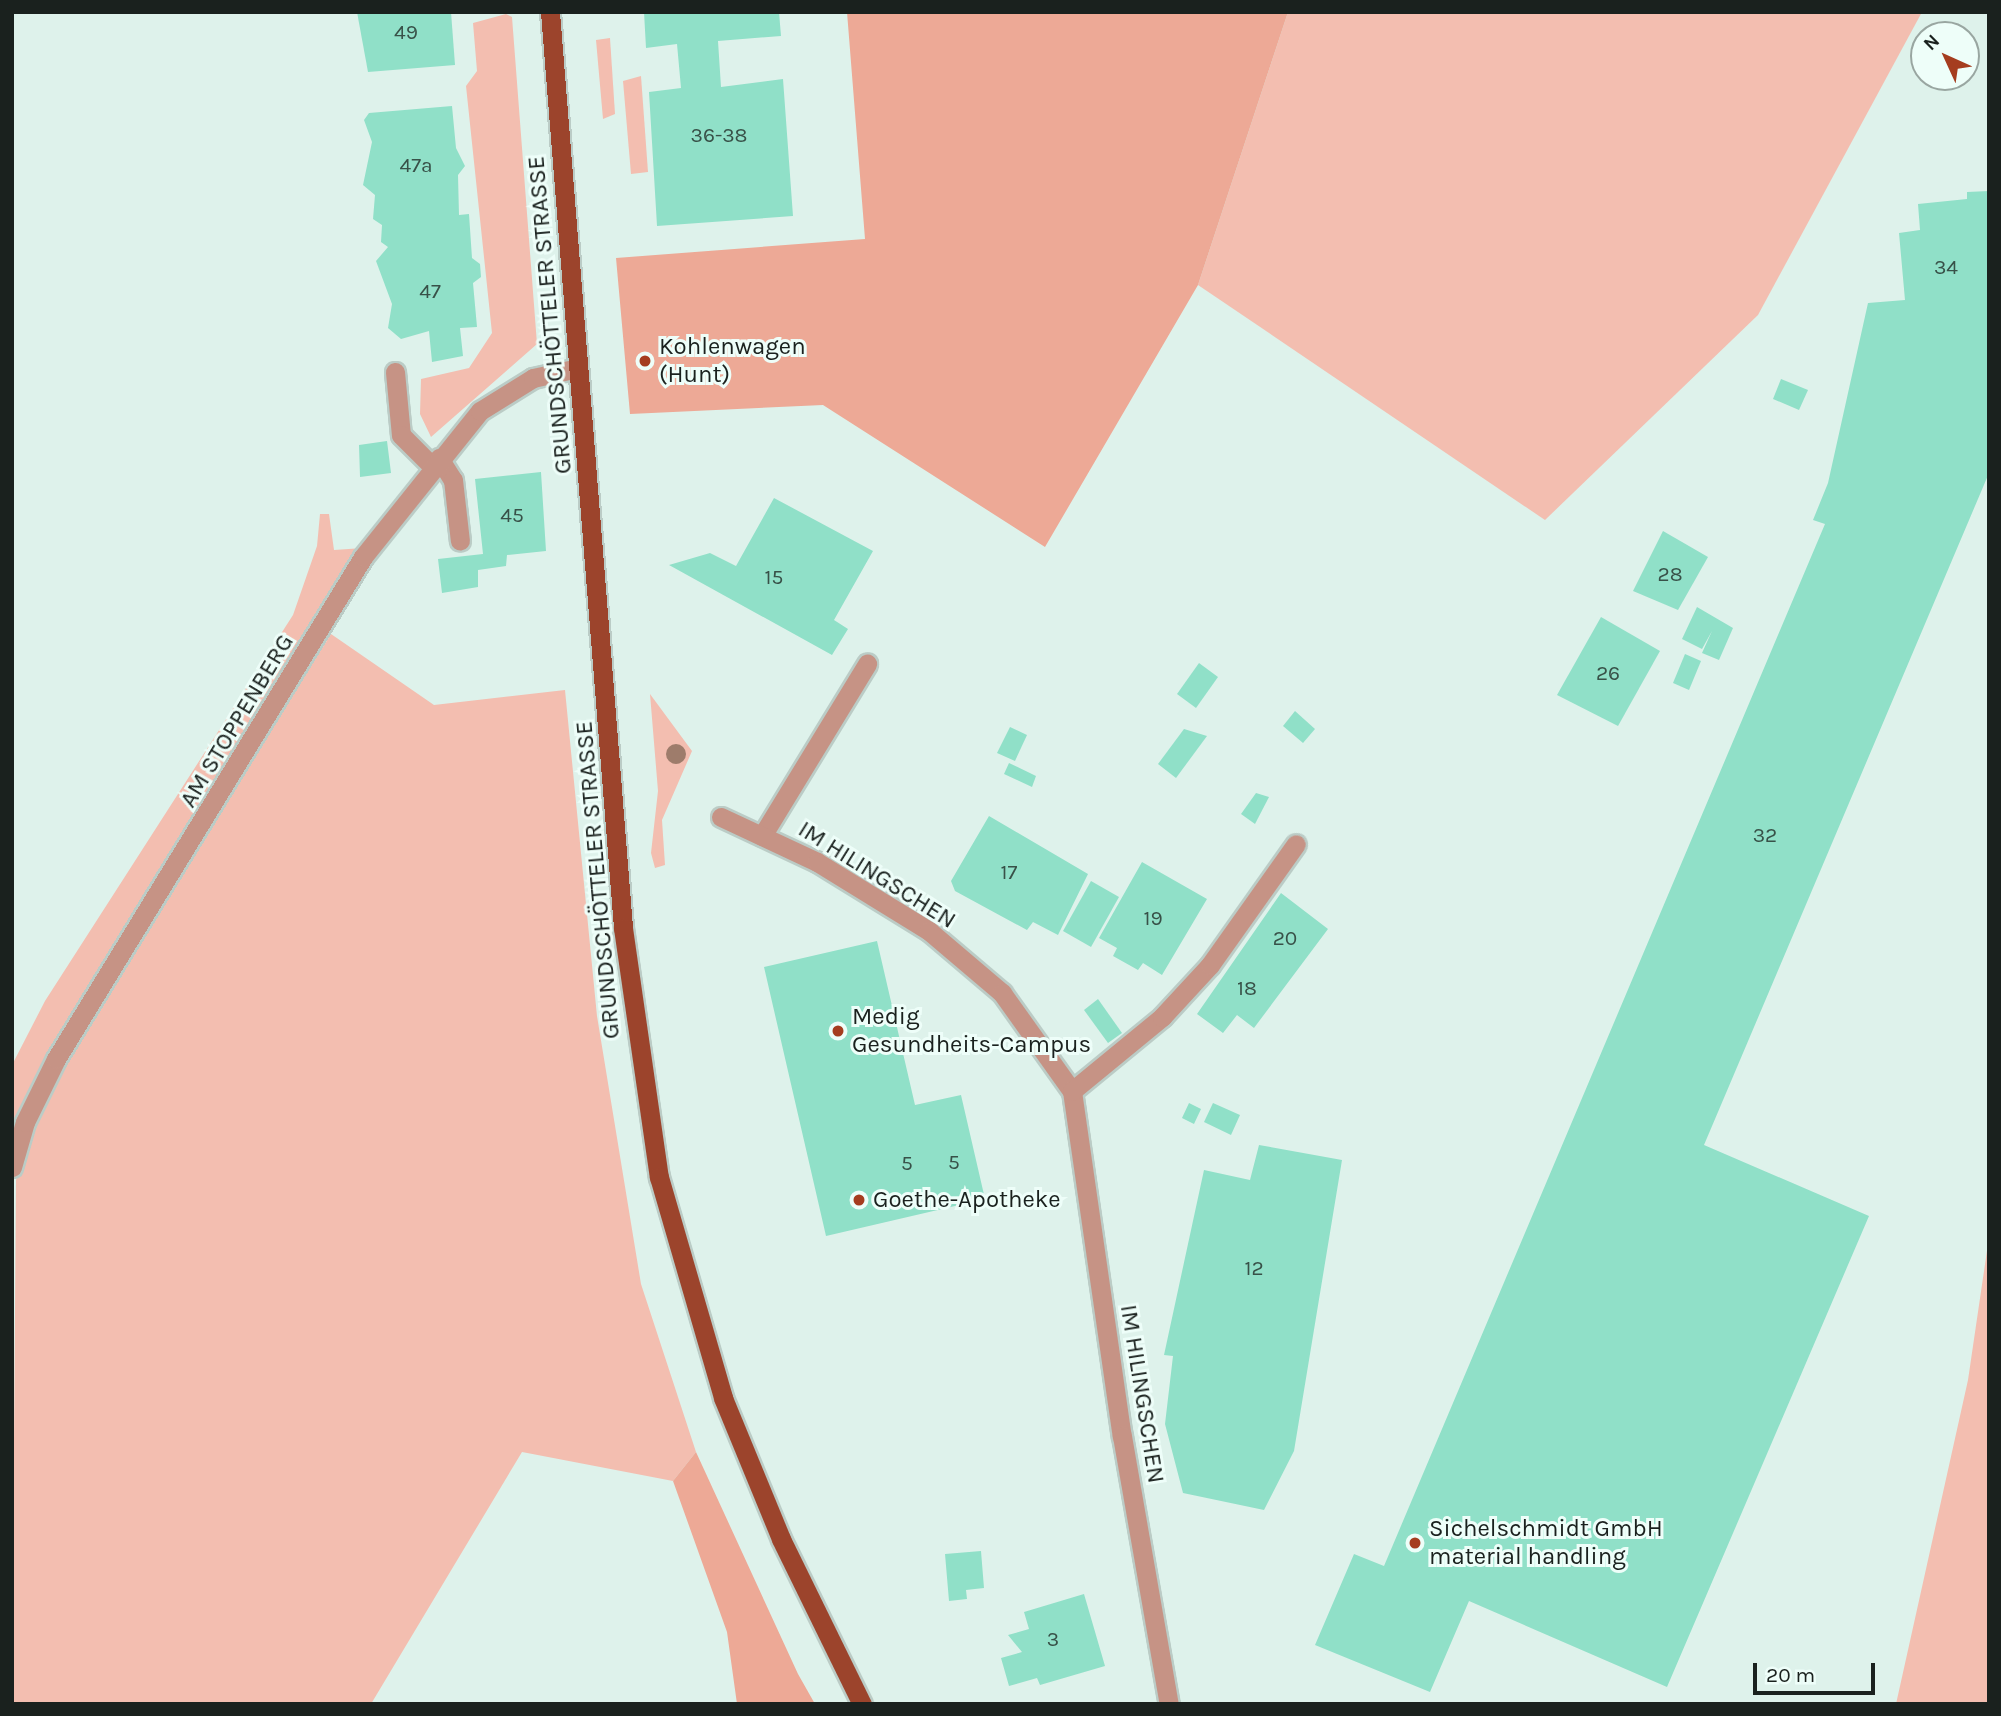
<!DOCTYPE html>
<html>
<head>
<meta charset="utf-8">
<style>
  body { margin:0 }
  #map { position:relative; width:2001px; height:1716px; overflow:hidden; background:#def2eb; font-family:Karla,sans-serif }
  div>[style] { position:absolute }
  .green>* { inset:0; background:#f3beb0 }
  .forest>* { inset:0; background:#eda996 }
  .building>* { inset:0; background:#90e0c8 }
  .roads { filter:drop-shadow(2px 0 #bbccc6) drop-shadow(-2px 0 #bbccc6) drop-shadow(0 2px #bbccc6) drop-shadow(0 -2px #bbccc6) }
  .service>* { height:19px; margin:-9.5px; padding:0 9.5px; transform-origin:9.5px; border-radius:9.5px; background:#c69385 }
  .minor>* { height:19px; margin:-9.5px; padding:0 9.5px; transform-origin:9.5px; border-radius:9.5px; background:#c69385 }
  .primary>* { height:19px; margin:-9.5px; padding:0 9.5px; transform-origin:9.5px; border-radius:9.5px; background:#9c442c }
  .trees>* { width:20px; height:20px; margin:-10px; border-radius:50%; background:#9e7c6b }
  .dots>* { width:19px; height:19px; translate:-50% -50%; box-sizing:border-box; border:4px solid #eefef9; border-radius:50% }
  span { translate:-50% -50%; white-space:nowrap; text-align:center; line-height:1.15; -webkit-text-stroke:6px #eefef9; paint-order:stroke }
  .number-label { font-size:21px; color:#385148 }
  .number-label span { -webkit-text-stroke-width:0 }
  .street-label { font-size:24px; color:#1a211e }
  .poi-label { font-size:24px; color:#1a211e }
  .left { translate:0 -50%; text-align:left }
  .frame { position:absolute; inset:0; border:14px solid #1a211e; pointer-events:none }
  .north { position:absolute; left:1910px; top:21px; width:70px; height:70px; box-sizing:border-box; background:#eefef9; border:2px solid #99a6a1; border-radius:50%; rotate:315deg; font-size:19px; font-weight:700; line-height:28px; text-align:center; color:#1a211e }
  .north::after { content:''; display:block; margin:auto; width:24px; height:32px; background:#a53d1f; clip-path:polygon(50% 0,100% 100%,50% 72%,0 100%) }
  .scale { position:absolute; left:1753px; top:1663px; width:122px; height:32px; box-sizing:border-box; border:4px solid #1a211e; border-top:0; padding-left:9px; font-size:21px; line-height:24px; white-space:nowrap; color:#1a211e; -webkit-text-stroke:5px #eefef9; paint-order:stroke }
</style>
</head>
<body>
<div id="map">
  <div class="green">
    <i style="clip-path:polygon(1288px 12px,1922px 12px,1758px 315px,1545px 520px,1198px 285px)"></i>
    <i style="clip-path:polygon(506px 14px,512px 17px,537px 344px,431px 437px,420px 414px,421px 379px,469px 368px,492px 333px,466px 86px,477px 71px,473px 23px)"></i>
    <i style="clip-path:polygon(610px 38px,615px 114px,603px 119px,596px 40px)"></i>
    <i style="clip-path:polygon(641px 76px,648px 172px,631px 174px,623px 81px)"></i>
    <i style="clip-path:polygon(320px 514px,329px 514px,334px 550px,363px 548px,12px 1138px,12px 1065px,45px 1001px,293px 615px,317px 546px)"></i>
    <i style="clip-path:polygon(331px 634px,434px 705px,565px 690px,597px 1016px,641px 1284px,696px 1452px,673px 1481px,522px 1452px,371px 1704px,12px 1704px,16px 1180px,39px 1112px,91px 1016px)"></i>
    <i style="clip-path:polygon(650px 694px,692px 751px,662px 820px,665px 865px,655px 868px,651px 853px,658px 791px)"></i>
    <i style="clip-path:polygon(1989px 1237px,1989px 1704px,1896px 1704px,1968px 1380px)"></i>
  </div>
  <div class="forest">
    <i style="clip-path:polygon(847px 12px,1288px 12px,1198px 285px,1045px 547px,823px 405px,630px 414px,616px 258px,865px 239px)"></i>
    <i style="clip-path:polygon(696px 1452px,798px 1674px,815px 1704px,737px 1704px,727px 1632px,673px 1481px)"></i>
  </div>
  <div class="building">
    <i style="clip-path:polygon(357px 12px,451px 12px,455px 65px,368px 72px)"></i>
    <i style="clip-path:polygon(644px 12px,779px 12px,781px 36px,718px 41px,721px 87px,783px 79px,793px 216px,657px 226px,649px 92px,681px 88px,677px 44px,646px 48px)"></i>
    <i style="clip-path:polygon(452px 106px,456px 148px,465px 166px,458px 175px,459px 215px,469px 214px,472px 258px,480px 264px,481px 277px,473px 283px,477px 327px,460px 328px,463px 356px,432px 362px,429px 331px,401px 339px,388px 328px,392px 304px,376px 261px,388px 247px,381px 242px,382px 225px,373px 219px,375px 195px,363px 185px,372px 142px,364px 120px,369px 113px)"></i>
    <i style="clip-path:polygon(1989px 191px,1989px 473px,1704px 1145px,1869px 1216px,1667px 1687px,1469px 1601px,1430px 1692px,1315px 1645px,1354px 1554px,1384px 1566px,1825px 524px,1813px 520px,1828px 483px,1868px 303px,1905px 300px,1899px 233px,1920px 230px,1918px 204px,1967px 199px,1967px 192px)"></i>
    <i style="clip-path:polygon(1781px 379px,1808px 390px,1799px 410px,1773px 399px)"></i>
    <i style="clip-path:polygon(387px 441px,391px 473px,360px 477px,359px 445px)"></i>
    <i style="clip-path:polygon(541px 472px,546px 551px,507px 555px,506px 566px,478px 570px,478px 587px,442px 593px,438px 559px,483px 554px,475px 479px)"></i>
    <i style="clip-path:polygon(774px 498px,873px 551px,834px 620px,848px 629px,832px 655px,669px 565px,710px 553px,736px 566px)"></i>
    <i style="clip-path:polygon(1663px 531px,1708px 557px,1678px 610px,1633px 591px)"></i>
    <i style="clip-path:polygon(1697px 607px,1733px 628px,1719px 660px,1702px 653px,1712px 631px,1702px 649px,1682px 639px)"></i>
    <i style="clip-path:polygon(1601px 617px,1660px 651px,1618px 726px,1557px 695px)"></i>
    <i style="clip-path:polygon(1685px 654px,1701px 661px,1689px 690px,1673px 683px)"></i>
    <i style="clip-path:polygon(1199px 663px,1218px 677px,1196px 708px,1177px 694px)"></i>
    <i style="clip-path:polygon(1295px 711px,1315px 729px,1303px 743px,1283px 726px)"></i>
    <i style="clip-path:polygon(1010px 727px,1027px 735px,1015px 761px,997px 753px)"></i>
    <i style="clip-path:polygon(1184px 729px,1207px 736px,1176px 778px,1158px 764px)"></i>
    <i style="clip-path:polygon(1009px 763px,1036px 776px,1032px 787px,1004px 774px)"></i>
    <i style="clip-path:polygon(1256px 793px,1269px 797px,1255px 824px,1241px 814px)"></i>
    <i style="clip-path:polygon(989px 816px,1088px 874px,1058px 935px,1033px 922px,1027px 930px,955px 891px,951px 881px)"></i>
    <i style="clip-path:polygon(1142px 862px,1207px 899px,1162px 975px,1143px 963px,1138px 970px,1113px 956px,1117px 948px,1099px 938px)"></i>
    <i style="clip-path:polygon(1091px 881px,1119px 897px,1091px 947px,1063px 931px)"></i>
    <i style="clip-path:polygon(1281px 893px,1328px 929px,1254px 1028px,1237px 1015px,1223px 1033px,1197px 1014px)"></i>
    <i style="clip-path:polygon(877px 941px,915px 1105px,961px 1095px,985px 1199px,826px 1236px,764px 967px)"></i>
    <i style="clip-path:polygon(1098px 999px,1122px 1033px,1108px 1043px,1084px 1010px)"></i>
    <i style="clip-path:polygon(1189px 1103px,1201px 1109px,1194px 1124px,1182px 1118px)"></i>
    <i style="clip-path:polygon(1213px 1103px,1240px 1115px,1231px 1135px,1204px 1122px)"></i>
    <i style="clip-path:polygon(1259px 1145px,1342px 1160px,1294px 1451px,1264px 1510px,1183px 1493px,1165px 1424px,1173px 1356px,1164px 1355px,1204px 1170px,1250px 1180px)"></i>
    <i style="clip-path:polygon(981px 1551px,984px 1588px,966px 1590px,967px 1599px,949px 1601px,945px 1554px)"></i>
    <i style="clip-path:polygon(1084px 1594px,1105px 1666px,1040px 1685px,1037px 1678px,1009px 1686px,1001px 1658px,1022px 1652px,1008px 1635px,1029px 1629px,1024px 1612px)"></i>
  </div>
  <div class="roads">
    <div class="service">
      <i style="left:395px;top:372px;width:63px;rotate:84.6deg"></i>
      <i style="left:401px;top:435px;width:44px;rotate:45deg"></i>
      <i style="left:439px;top:458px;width:26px;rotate:58deg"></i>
      <i style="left:453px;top:480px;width:61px;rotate:83.5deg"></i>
      <i style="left:762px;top:836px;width:202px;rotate:-58.6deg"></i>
    </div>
    <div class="minor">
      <i style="left:721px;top:817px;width:106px;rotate:25.1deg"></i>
      <i style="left:817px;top:862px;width:132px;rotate:31.6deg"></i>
      <i style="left:929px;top:931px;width:96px;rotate:40.3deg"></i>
      <i style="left:1002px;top:993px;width:120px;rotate:54.5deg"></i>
      <i style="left:1072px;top:1091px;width:349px;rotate:81.8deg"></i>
      <i style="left:1122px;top:1436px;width:272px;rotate:80.1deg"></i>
      <i style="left:1072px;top:1091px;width:117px;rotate:-39.4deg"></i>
      <i style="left:1162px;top:1017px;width:71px;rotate:-47.3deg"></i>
      <i style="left:1210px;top:965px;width:148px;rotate:-54.6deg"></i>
      <i style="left:12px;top:1167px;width:47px;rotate:-73.9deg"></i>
      <i style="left:25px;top:1122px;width:70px;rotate:-63.8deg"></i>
      <i style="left:56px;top:1059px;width:588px;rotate:-58.55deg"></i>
      <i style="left:363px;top:557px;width:187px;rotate:-51.3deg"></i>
      <i style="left:480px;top:411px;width:62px;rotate:-31.9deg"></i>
      <i style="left:533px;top:378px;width:46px;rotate:-12.5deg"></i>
    </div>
    <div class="primary">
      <i style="left:550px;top:12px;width:919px;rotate:85.44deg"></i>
      <i style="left:623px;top:928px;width:252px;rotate:81.8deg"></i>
      <i style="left:659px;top:1177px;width:230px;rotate:73.8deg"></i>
      <i style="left:723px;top:1398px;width:152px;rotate:67.6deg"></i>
      <i style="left:781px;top:1539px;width:184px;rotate:63.9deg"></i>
    </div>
  </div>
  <div class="trees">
    <i style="left:676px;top:754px"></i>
  </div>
  <div class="dots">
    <i style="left:645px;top:361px;background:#a53d1f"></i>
    <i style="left:838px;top:1031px;background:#a53d1f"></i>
    <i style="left:859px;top:1200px;background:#a53d1f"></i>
    <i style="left:1415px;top:1543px;background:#a53d1f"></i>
  </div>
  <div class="number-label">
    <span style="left:406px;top:32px">49</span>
    <span style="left:719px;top:135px">36-38</span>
    <span style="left:416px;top:165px">47a</span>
    <span style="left:1946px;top:267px">34</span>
    <span style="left:430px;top:291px">47</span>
    <span style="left:512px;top:515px">45</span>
    <span style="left:1670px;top:574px">28</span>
    <span style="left:774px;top:577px">15</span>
    <span style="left:1608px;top:673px">26</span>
    <span style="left:1765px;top:835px">32</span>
    <span style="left:1009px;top:872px">17</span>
    <span style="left:1153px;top:918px">19</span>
    <span style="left:1285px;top:938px">20</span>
    <span style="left:1247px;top:988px">18</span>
    <span style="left:954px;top:1162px">5</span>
    <span style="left:907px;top:1163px">5</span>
    <span style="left:1254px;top:1268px">12</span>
    <span style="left:1053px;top:1639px">3</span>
  </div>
  <div class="street-label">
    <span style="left:550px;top:315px;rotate:-95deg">GRUNDSCHÖTTELER STRASSE</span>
    <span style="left:237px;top:721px;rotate:-59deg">AM STOPPENBERG</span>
    <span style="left:877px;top:875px;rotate:32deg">IM HILINGSCHEN</span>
    <span style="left:598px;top:880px;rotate:-95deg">GRUNDSCHÖTTELER STRASSE</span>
    <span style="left:1142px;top:1394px;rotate:81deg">IM HILINGSCHEN</span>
  </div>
  <div class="poi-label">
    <span class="left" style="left:659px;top:361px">Kohlenwagen<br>(Hunt)</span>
    <span class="left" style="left:852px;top:1031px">Medig<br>Gesundheits-Campus</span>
    <span class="left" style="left:873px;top:1200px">Goethe-Apotheke</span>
    <span class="left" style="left:1429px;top:1543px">Sichelschmidt GmbH<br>material handling</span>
  </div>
  <div class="frame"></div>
  <div class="north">N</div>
  <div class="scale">20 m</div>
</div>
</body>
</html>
